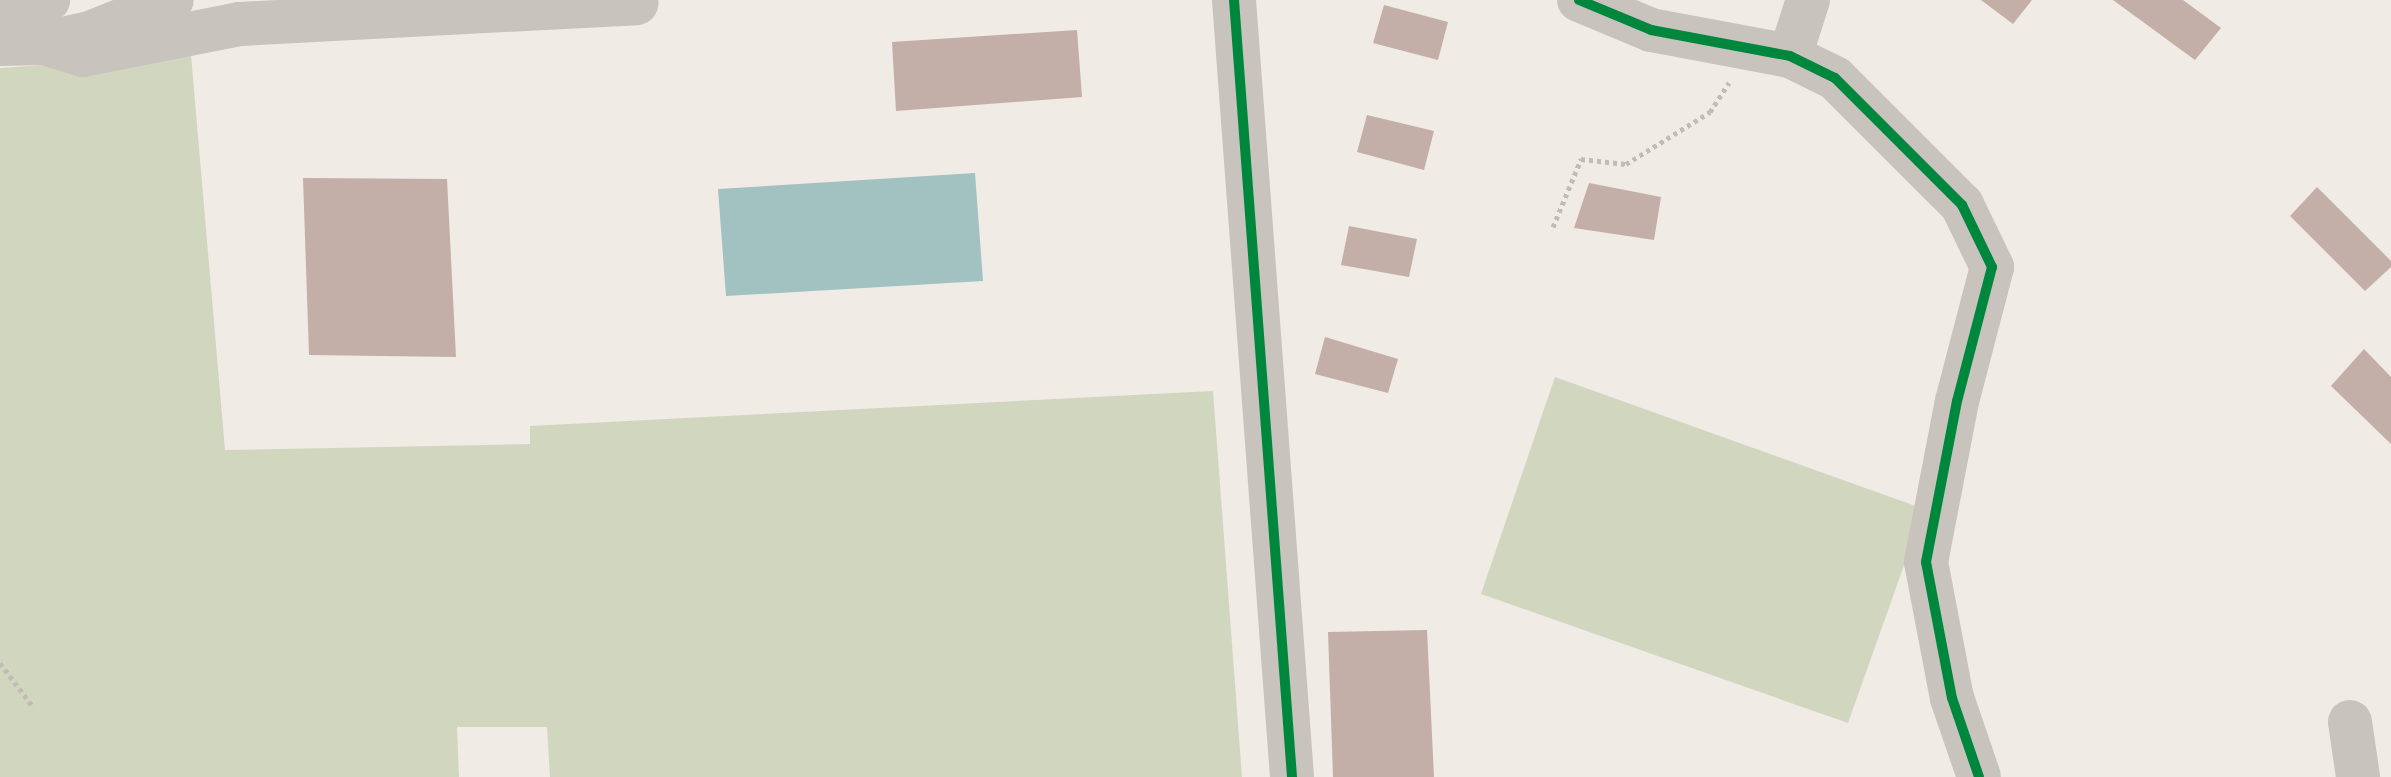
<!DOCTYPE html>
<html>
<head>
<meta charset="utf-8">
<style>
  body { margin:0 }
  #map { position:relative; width:2391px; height:777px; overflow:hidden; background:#f0ebe5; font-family:"DejaVu Sans",sans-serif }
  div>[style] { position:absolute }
  .green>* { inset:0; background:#d1d6bf }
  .water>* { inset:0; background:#a1c2c1 }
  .building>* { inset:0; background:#c3afa7 }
  .path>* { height:5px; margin-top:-2.5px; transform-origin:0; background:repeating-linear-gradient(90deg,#c2bbb6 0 4px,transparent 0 8px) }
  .minor>* { height:44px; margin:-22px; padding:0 22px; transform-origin:22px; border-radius:22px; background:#c9c3be }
  .cycleway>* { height:10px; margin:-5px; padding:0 5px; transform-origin:5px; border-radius:5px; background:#00873e }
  span { translate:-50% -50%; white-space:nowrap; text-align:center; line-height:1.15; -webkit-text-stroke:7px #fbf5ee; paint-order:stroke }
</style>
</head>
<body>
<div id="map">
  <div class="green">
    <i style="clip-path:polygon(191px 55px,225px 450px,530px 444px,530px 426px,1213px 391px,1242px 777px,550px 777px,547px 727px,457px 727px,459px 777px,0 777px,0 68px)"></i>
    <i style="clip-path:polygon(1555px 377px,1924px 509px,1848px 723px,1481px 594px)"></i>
  </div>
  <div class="water">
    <i style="clip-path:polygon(975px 173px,983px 281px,726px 296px,718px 189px)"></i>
  </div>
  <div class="building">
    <i style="clip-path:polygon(1981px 0,2032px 0,2013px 24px)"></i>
    <i style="clip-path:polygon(2113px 0,2183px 0,2221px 28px,2195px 60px)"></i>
    <i style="clip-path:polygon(1384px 5px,1448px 22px,1438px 60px,1373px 43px)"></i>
    <i style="clip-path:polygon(1077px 30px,1082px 97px,896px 111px,892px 42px)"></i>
    <i style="clip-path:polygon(1367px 115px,1434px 131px,1424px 170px,1357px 152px)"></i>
    <i style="clip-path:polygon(303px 178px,447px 179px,456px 357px,309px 355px)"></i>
    <i style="clip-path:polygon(1589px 183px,1661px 197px,1654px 240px,1574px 228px)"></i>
    <i style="clip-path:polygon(2317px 187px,2391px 261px,2391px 267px,2365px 291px,2290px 216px)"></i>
    <i style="clip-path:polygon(1349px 226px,1417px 239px,1409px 277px,1341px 265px)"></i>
    <i style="clip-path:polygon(1325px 337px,1398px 359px,1388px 393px,1315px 374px)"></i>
    <i style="clip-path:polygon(2364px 349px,2391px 377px,2391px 444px,2331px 386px)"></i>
    <i style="clip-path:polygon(1427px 630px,1434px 777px,1333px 777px,1328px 632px)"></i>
  </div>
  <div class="path">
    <i style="left:1553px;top:227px;width:74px;rotate:-67.6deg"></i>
    <i style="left:1581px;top:159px;width:45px;rotate:6.3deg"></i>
    <i style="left:1626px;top:164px;width:99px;rotate:-31.8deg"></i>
    <i style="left:1710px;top:112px;width:35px;rotate:-57deg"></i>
    <i style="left:0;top:663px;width:56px;rotate:52.9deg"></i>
  </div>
  <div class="minor">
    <i style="left:1234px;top:0;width:779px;rotate:85.73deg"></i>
    <i style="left:1579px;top:0;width:78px;rotate:22.6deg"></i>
    <i style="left:1651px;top:30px;width:141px;rotate:10.6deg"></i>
    <i style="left:1790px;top:56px;width:50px;rotate:26.1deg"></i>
    <i style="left:1835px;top:78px;width:180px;rotate:45deg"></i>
    <i style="left:1962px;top:205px;width:69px;rotate:64.2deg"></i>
    <i style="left:1992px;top:267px;width:138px;rotate:104.6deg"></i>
    <i style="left:1957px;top:401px;width:164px;rotate:100.9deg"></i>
    <i style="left:1926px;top:562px;width:138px;rotate:79.2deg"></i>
    <i style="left:1952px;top:698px;width:83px;rotate:71.1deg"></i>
    <i style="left:0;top:24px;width:54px;rotate:-26.6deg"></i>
    <i style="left:44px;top:43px;width:41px;rotate:17.1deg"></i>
    <i style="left:83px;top:55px;width:159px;rotate:-11.2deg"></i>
    <i style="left:239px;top:24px;width:398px;rotate:-3deg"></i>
    <i style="left:0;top:44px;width:44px;rotate:-1.3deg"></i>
    <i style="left:44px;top:43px;width:47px;rotate:-12.3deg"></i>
    <i style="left:90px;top:33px;width:88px;rotate:-21.9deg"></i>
    <i style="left:1790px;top:56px;width:59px;rotate:-72.2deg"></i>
    <i style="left:2350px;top:722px;width:56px;rotate:81.7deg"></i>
  </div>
  <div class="cycleway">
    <i style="left:1234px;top:0;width:779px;rotate:85.73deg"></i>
    <i style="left:1579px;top:0;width:78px;rotate:22.6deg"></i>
    <i style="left:1651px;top:30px;width:141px;rotate:10.6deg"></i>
    <i style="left:1790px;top:56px;width:50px;rotate:26.1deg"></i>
    <i style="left:1835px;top:78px;width:180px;rotate:45deg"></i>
    <i style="left:1962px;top:205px;width:69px;rotate:64.2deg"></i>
    <i style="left:1992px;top:267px;width:138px;rotate:104.6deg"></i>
    <i style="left:1957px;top:401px;width:164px;rotate:100.9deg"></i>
    <i style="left:1926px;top:562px;width:138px;rotate:79.2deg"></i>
    <i style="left:1952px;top:698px;width:83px;rotate:71.1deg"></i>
  </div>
</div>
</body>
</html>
